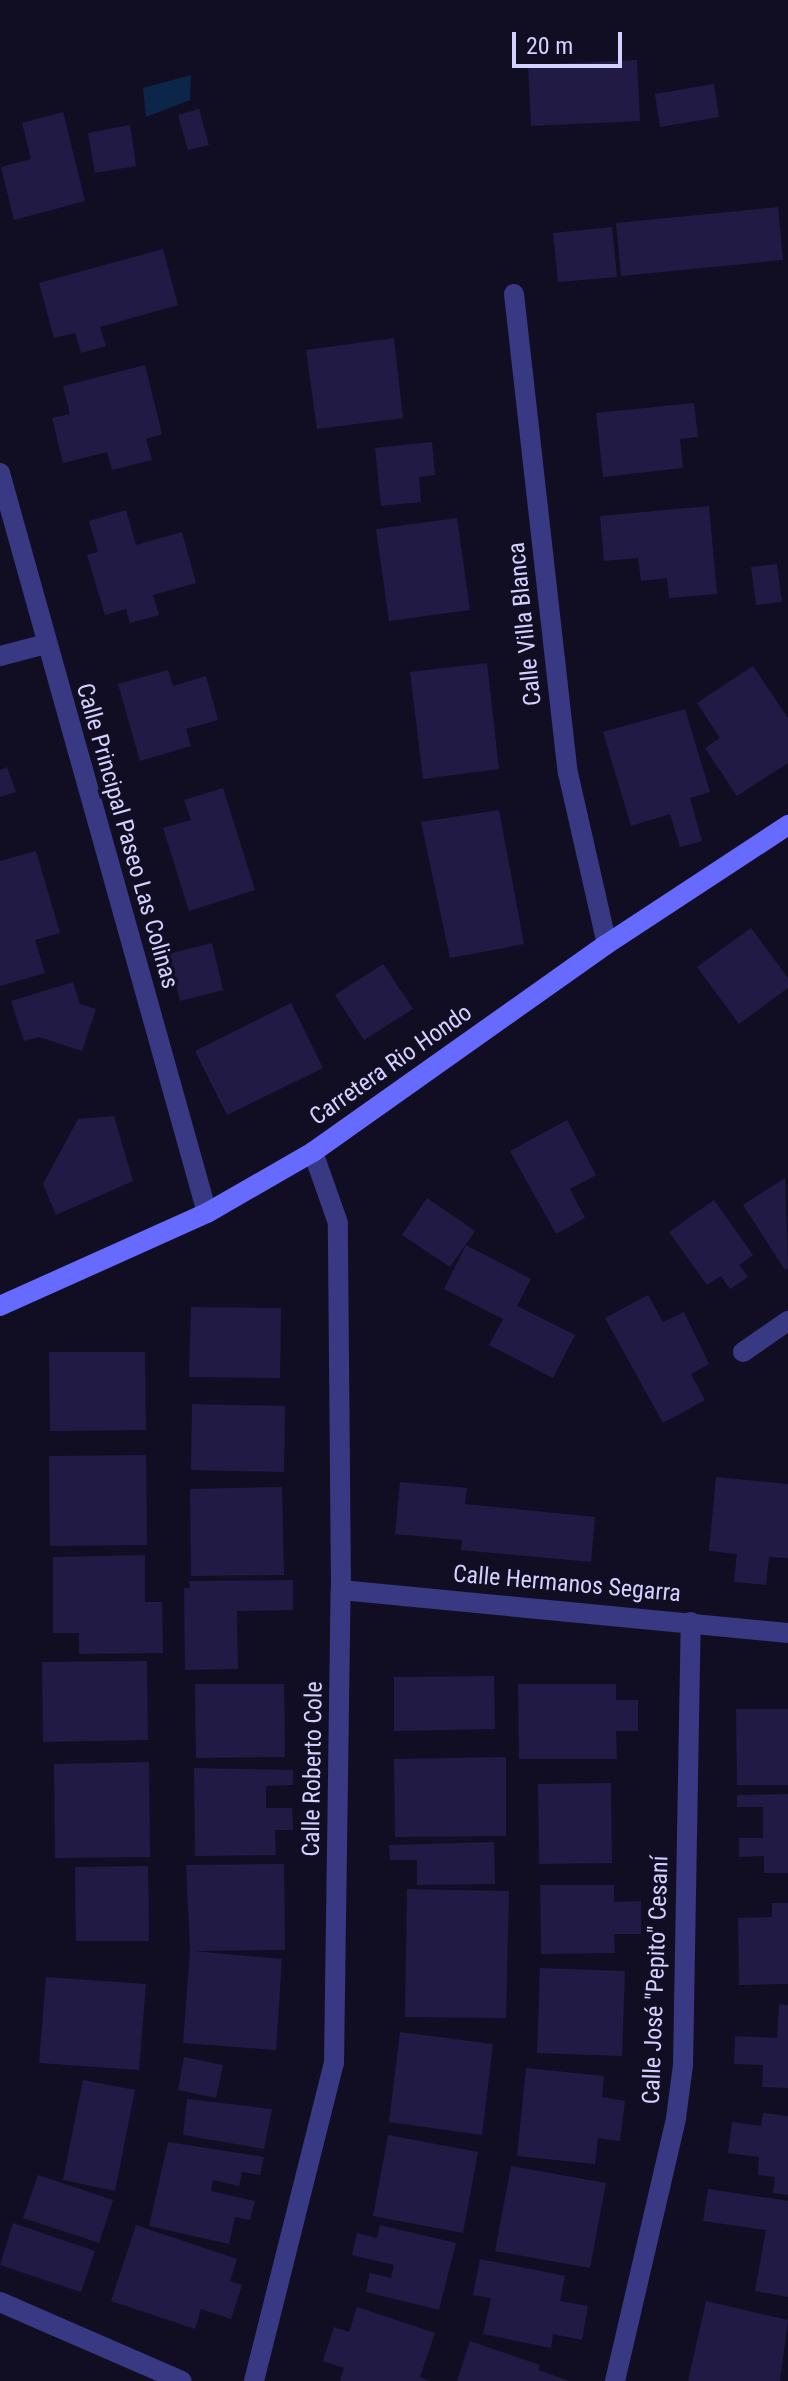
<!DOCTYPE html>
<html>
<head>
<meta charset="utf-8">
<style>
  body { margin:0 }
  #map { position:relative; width:788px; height:2381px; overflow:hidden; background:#110e24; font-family:"Roboto Condensed",sans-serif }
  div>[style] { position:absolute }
  .water>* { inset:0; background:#0c2649 }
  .building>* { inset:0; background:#211a45 }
  .street>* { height:20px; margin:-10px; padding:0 10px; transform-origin:10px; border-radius:10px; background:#383883 }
  .secondary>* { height:20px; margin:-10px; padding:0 10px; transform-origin:10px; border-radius:10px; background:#676aff }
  span { translate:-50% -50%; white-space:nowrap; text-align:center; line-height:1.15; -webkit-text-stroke:7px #110e24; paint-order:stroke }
  .street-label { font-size:24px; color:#d4d0ff }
  .scale { position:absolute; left:512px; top:32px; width:110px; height:36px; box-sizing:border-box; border:4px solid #d4d0ff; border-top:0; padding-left:10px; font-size:24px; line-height:28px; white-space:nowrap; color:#d4d0ff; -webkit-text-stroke:6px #110e24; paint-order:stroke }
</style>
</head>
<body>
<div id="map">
  <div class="water">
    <i style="clip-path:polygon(191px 75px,190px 100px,146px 117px,143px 88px)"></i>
  </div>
  <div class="building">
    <i style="clip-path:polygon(637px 60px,640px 121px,531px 126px,528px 65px)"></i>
    <i style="clip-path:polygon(714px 84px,719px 117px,660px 127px,655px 94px)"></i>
    <i style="clip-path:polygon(199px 109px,209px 145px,188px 150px,178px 115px)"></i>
    <i style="clip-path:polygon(63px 112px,85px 201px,14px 220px,1px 167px,31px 159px,22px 123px)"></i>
    <i style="clip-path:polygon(130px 125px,136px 166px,95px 173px,88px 133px)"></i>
    <i style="clip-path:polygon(778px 207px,783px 260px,621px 276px,616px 223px)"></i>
    <i style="clip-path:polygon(612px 227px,617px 277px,558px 282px,553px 233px)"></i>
    <i style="clip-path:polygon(163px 249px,178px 305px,100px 327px,106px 346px,81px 353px,75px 333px,54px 338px,39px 283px)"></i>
    <i style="clip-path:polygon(394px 338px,403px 418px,317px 429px,306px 350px)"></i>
    <i style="clip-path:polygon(145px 365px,162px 434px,146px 439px,152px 460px,112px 470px,107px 452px,63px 463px,52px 418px,70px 414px,63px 386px)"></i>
    <i style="clip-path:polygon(694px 403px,698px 437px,680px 439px,683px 468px,603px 477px,596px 413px)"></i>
    <i style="clip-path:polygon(432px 442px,435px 475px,419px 477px,421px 502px,381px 506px,375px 448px)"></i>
    <i style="clip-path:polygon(709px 506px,717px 594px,669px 598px,667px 578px,641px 581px,638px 558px,604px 561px,600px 516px)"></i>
    <i style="clip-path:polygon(126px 510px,136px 545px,182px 532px,196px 583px,153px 595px,159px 615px,130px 623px,126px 609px,105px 615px,87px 555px,98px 552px,89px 521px)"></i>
    <i style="clip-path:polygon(457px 518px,470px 610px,389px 621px,376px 529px)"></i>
    <i style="clip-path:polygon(777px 564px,782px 602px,756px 605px,751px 567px)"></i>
    <i style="clip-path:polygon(487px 663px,499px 769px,423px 779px,410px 672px)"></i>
    <i style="clip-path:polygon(753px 666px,788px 718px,788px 763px,737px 796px,705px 748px,720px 738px,697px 703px)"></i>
    <i style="clip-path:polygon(168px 670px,173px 686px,206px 676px,218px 720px,186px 729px,191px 746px,140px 761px,118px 684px)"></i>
    <i style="clip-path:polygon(685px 709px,710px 792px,690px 798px,702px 841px,680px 847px,670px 814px,631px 826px,603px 732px)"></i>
    <i style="clip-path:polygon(7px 767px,16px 792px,0 797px,0 770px)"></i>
    <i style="clip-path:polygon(223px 788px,255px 890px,189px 911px,163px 828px,191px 820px,184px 800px)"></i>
    <i style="clip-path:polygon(499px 810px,524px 944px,450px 958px,421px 822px)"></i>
    <i style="clip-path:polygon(36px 851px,60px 933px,35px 940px,45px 973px,0 986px,0 861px)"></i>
    <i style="clip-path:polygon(751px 928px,788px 978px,788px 988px,739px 1024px,697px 967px)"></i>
    <i style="clip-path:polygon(212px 943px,223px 990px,180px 1001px,168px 954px)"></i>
    <i style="clip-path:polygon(383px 964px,413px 1009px,364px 1040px,335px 995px)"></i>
    <i style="clip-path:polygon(73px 982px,80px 1004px,96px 1009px,82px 1051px,39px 1037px,24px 1041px,11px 1001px)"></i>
    <i style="clip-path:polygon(291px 1003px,323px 1068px,227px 1115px,195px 1051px)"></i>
    <i style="clip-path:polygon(114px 1116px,133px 1181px,56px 1215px,43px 1184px,78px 1119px)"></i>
    <i style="clip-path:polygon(567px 1120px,596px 1175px,570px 1189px,585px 1218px,556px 1234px,510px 1151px)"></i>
    <i style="clip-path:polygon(785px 1178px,788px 1268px,785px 1270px,743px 1205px)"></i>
    <i style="clip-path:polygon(427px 1198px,475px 1231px,450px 1267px,402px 1235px)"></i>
    <i style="clip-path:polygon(714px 1200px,753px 1255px,739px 1265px,748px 1277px,730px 1289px,721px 1276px,707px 1285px,669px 1232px)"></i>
    <i style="clip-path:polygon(466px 1245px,531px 1279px,517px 1306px,575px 1335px,553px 1378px,489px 1345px,503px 1319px,444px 1289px)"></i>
    <i style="clip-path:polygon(648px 1295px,663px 1322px,684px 1312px,709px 1364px,691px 1374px,705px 1400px,663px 1423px,605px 1318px)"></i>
    <i style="clip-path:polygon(191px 1307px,281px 1308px,280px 1378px,189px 1377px)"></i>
    <i style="clip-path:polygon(49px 1352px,145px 1352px,146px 1430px,50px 1431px)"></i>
    <i style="clip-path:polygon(192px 1404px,285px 1406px,284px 1472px,191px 1470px)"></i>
    <i style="clip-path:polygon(146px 1455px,147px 1545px,50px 1546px,49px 1456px)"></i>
    <i style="clip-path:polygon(716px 1477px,788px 1484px,788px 1558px,769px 1557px,766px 1585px,734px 1582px,737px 1554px,709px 1551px)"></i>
    <i style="clip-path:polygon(400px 1482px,467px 1488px,465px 1504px,595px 1517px,591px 1562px,461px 1550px,462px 1540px,395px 1534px)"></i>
    <i style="clip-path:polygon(282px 1487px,284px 1575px,191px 1576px,190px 1489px)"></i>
    <i style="clip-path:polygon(145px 1555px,145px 1602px,162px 1602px,163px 1653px,79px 1654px,79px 1633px,53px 1633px,53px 1557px)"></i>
    <i style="clip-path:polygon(293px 1580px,293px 1610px,237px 1611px,238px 1669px,185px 1670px,184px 1588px,190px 1588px,189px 1581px)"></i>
    <i style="clip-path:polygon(147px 1661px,148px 1740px,43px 1742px,42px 1662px)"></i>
    <i style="clip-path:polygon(494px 1676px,495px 1729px,394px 1731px,394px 1677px)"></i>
    <i style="clip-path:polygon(195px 1684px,284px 1684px,285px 1757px,196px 1758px)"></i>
    <i style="clip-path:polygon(518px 1684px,616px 1684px,616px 1700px,638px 1700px,638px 1731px,616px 1731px,617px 1759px,519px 1759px)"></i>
    <i style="clip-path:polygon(736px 1709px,788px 1709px,788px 1785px,737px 1785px)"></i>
    <i style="clip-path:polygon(506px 1757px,506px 1836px,395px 1837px,394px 1759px)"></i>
    <i style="clip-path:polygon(149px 1762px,150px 1857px,55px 1858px,54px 1764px)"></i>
    <i style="clip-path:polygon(194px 1768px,293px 1770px,293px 1785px,266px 1786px,266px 1808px,292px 1808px,293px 1830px,275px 1830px,276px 1855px,195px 1856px)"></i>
    <i style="clip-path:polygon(611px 1783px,612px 1863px,539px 1864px,538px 1784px)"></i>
    <i style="clip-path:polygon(788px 1794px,788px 1873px,764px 1873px,764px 1856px,739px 1857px,739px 1838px,763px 1838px,763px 1807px,737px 1807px,737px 1795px)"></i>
    <i style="clip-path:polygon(494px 1842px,495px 1884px,417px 1885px,417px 1860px,390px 1860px,389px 1845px)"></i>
    <i style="clip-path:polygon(284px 1864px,285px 1950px,194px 1951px,282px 1959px,276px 2050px,183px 2043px,190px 1951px,186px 1865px)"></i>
    <i style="clip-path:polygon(148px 1866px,149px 1941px,76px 1941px,75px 1867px)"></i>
    <i style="clip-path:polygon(540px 1885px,614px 1885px,614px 1902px,641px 1901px,641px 1934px,614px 1934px,615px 1953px,541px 1954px)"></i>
    <i style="clip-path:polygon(407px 1889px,509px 1891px,506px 2018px,405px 2017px)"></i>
    <i style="clip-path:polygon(772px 1903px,788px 1903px,788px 1984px,739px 1985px,738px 1918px,772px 1917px)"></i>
    <i style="clip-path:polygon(540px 1968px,625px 1971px,622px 2056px,537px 2053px)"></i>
    <i style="clip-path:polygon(46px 1977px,146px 1984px,139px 2070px,39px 2063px)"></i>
    <i style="clip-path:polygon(779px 2004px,788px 2005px,788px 2088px,762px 2087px,763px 2065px,734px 2064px,735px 2036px,777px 2038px)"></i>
    <i style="clip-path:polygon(400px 2032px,493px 2044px,482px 2135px,389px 2122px)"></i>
    <i style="clip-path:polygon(184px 2057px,223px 2065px,216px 2098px,178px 2090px)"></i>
    <i style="clip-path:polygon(526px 2068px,604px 2076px,602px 2097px,625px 2101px,620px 2141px,598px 2138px,595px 2164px,517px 2156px)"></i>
    <i style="clip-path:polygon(83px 2080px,135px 2090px,115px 2191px,63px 2180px)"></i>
    <i style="clip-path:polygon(187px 2099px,272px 2109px,264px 2149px,183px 2135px)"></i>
    <i style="clip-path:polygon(763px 2113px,788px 2116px,788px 2195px,773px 2193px,775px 2177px,758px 2175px,759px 2157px,728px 2153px,732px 2122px,761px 2126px)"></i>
    <i style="clip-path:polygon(388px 2135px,478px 2152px,463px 2233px,373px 2216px)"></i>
    <i style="clip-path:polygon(168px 2142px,264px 2157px,260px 2175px,242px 2172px,239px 2186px,213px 2180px,211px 2191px,255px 2201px,250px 2220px,235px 2217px,229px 2244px,149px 2226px)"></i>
    <i style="clip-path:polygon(511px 2166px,606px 2183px,590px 2268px,495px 2251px)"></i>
    <i style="clip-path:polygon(38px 2175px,113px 2200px,99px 2243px,23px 2218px)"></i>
    <i style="clip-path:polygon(708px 2189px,788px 2201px,788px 2297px,755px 2291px,766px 2230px,703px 2221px)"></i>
    <i style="clip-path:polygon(13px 2223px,95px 2251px,81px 2292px,0 2265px)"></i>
    <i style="clip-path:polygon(136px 2225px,237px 2259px,230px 2281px,242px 2285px,231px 2319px,201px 2309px,195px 2329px,111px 2301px)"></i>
    <i style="clip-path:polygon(380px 2225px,456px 2243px,439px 2310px,366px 2292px,370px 2273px,391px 2278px,394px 2265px,352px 2255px,357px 2233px,377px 2238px)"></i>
    <i style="clip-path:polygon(480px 2259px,565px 2276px,560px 2301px,588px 2306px,582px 2340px,553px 2334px,551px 2348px,483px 2334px,491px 2298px,473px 2295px)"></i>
    <i style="clip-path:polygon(706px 2301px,788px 2320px,780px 2381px,688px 2381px)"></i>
    <i style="clip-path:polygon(357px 2307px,435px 2333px,420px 2377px,430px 2381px,340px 2381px,344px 2368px,323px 2361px,334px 2327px,349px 2332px)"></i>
    <i style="clip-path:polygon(470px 2341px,540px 2365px,538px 2370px,569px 2381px,457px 2381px)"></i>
  </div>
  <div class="street">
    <i style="left:514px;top:294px;width:482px;rotate:83.6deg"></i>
    <i style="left:568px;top:773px;width:175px;rotate:77.2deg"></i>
    <i style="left:0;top:473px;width:768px;rotate:74.37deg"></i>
    <i style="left:0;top:656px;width:48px;rotate:-14.6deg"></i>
    <i style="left:743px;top:1352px;width:55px;rotate:-34.6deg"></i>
    <i style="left:341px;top:1590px;width:449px;rotate:5.5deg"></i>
    <i style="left:0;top:2302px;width:198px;rotate:23.5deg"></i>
    <i style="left:254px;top:2381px;width:328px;rotate:-75.9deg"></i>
    <i style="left:334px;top:2063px;width:473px;rotate:-89.2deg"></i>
    <i style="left:341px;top:1590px;width:367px;rotate:-90.5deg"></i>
    <i style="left:338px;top:1223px;width:75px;rotate:-109.4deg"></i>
    <i style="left:615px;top:2381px;width:270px;rotate:-76.9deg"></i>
    <i style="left:676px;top:2118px;width:53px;rotate:-82.5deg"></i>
    <i style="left:683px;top:2065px;width:443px;rotate:-89deg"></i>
  </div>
  <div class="secondary">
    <i style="left:0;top:1306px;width:227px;rotate:-24.2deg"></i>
    <i style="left:207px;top:1213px;width:122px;rotate:-29.9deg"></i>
    <i style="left:313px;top:1152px;width:360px;rotate:-35.3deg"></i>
    <i style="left:607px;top:944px;width:217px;rotate:-33.3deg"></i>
  </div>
  <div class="street-label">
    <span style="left:525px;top:624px;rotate:-96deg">Calle Villa Blanca</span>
    <span style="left:127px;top:836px;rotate:74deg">Calle Principal Paseo Las Colinas</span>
    <span style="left:391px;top:1065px;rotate:-35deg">Carretera Rio Hondo</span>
    <span style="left:567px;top:1584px;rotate:5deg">Calle Hermanos Segarra</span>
    <span style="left:313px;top:1769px;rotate:-89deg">Calle Roberto Cole</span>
    <span style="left:656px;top:1980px;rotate:-88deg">Calle José "Pepito" Cesaní</span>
  </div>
  <div class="scale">20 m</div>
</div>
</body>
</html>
